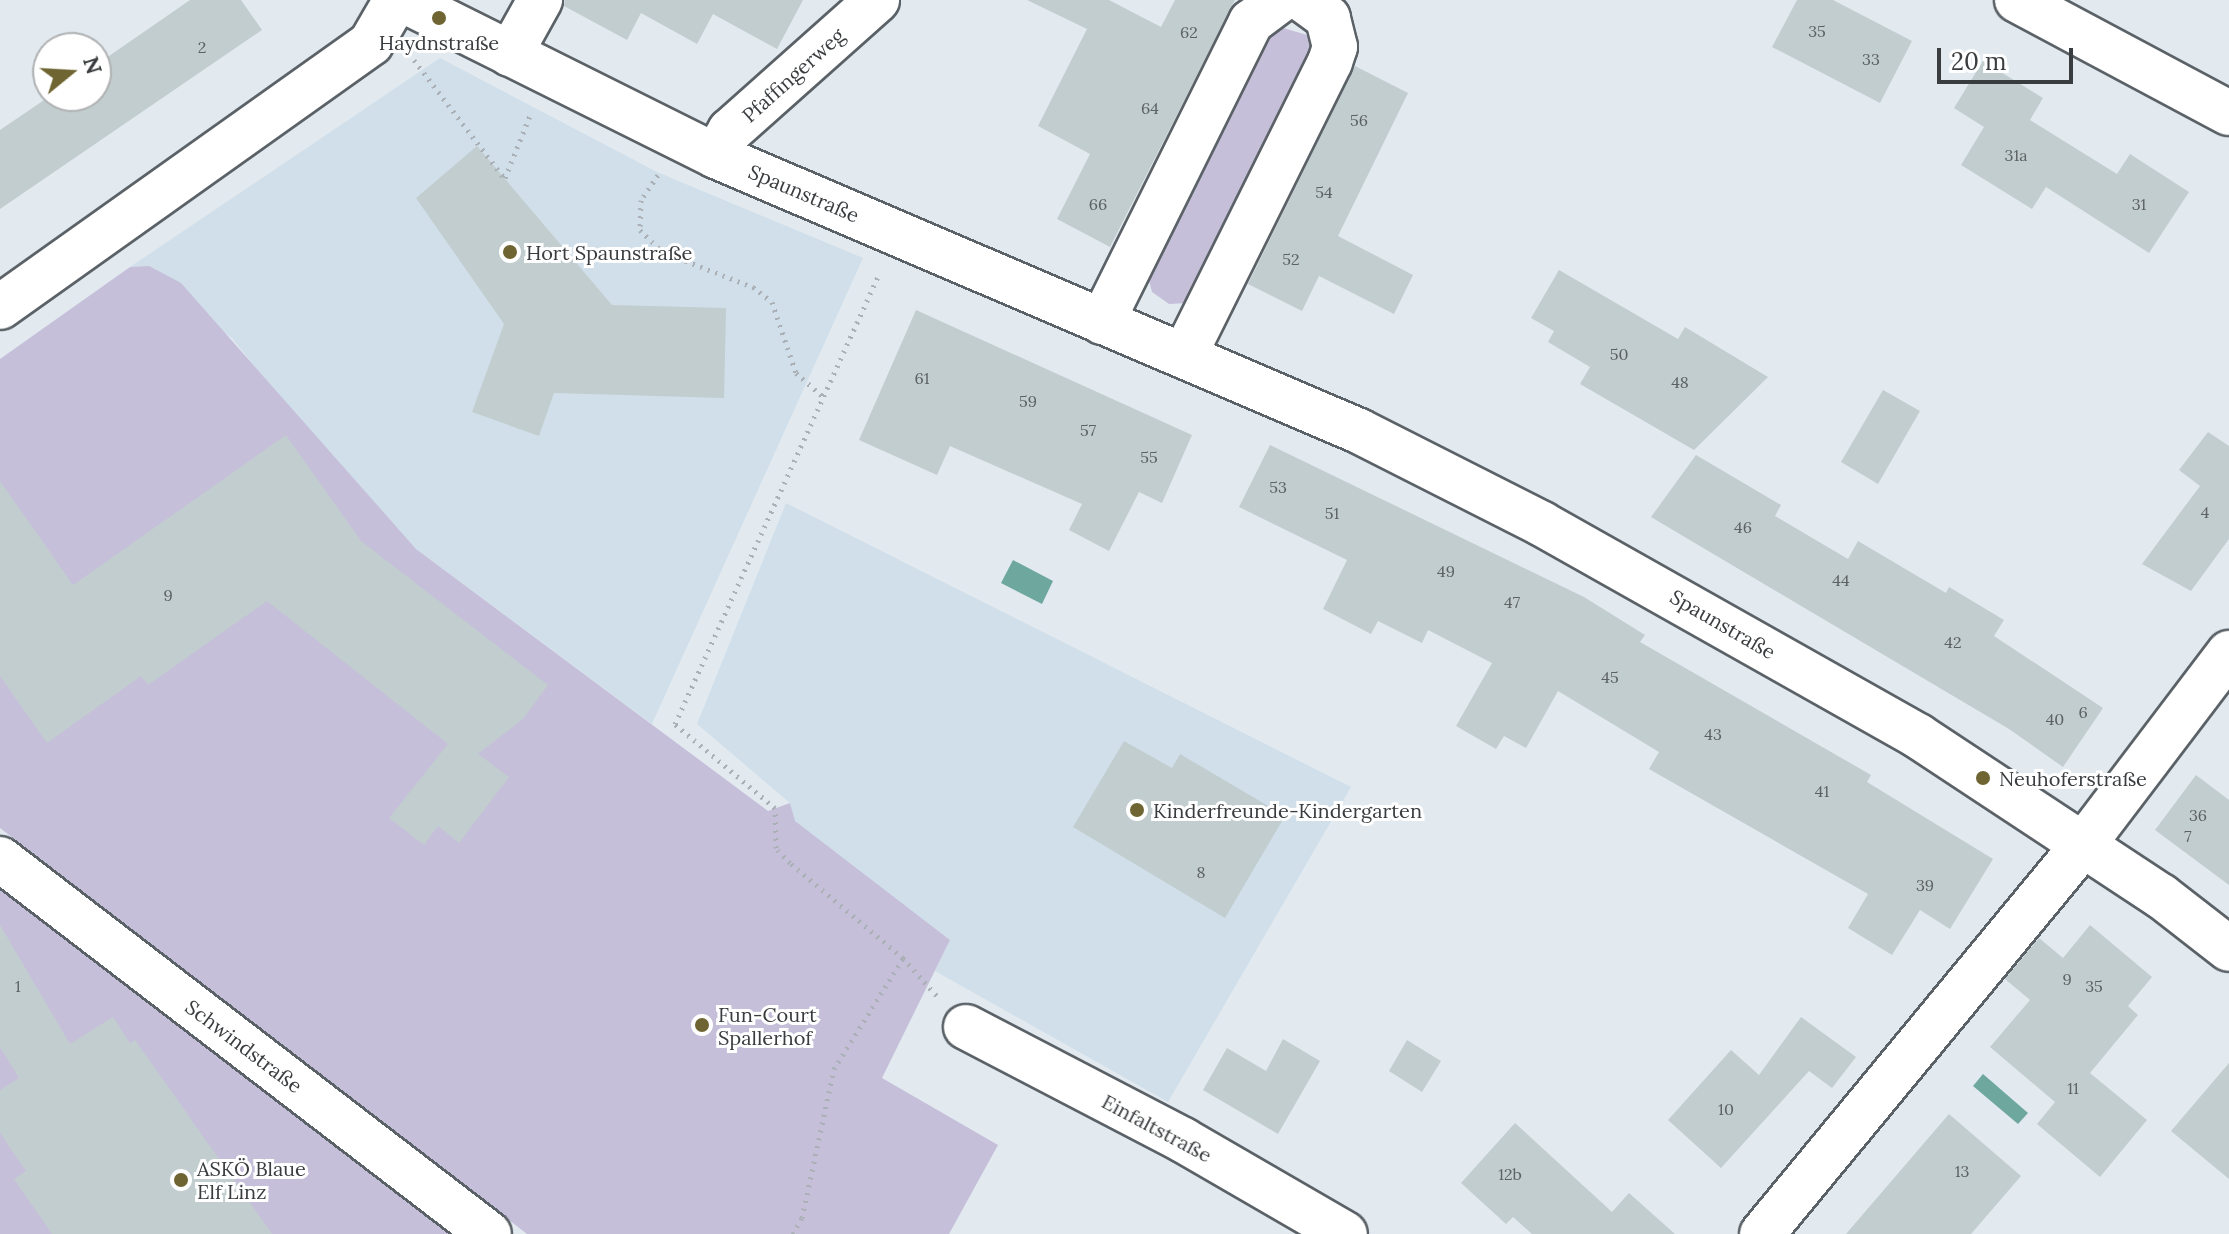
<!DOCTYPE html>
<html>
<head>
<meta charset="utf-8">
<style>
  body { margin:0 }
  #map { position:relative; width:2229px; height:1234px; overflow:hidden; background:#e2eaf0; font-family:Lora,serif }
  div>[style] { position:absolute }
  .built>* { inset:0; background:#d0dfea }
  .green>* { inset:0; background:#c5bfda }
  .water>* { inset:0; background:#6ea79d }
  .building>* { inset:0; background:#c2cdcf }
  .path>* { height:5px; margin-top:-2.5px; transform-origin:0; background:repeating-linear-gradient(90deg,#aab0b5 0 2px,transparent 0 8px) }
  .roads { filter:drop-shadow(2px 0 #5b6267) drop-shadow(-2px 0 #5b6267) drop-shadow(0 2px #5b6267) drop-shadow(0 -2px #5b6267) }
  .minor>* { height:44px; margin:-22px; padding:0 22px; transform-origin:22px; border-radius:22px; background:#fff }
  .dots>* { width:22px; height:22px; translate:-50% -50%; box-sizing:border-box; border:4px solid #fff; border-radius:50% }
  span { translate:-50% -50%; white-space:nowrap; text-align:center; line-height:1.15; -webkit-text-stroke:6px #fff; paint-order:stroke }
  .number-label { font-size:16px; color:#5c6163 }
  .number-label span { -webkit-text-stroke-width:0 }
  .poi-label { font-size:20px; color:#3a3d3f }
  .left { translate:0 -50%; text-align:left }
  .street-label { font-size:20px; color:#3a3d3f }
  .north { position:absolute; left:32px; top:32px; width:80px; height:80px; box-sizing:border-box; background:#fff; border:2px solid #b0b1b2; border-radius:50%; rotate:72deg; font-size:22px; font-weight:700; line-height:32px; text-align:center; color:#3a3d3f }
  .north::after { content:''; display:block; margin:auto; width:28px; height:36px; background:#6f6532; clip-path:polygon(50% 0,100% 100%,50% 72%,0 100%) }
  .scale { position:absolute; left:1937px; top:48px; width:136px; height:36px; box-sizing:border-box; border:4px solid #3a3d3f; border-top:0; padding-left:10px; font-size:24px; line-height:28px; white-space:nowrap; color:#3a3d3f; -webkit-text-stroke:6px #fff; paint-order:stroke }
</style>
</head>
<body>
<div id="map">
  <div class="built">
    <i style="clip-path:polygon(440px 58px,657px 172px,863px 258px,652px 724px,416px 549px,288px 409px,232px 338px,130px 267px)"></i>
    <i style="clip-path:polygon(786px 503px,1351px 787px,1168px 1102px,935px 971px,950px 940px,794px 821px,790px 803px,697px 724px)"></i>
  </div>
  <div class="green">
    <i style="clip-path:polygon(1280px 27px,1307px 35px,1314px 53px,1188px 303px,1169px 304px,1152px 292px,1147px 273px,1264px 37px)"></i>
    <i style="clip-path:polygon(149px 266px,181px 283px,416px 549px,768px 811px,790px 803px,795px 821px,950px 940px,882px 1078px,998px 1145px,949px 1234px,527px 1234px,479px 1197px,449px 1234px,0 1234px,0 879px,35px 855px,0 828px,0 359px,130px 267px)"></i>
  </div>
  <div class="water">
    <i style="clip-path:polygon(1013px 560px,1053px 581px,1042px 604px,1001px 583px)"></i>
    <i style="clip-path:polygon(1983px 1074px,2028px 1113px,2018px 1124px,1973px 1086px)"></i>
  </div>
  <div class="building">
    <i style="clip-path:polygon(190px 0,241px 0,262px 30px,0 209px,0 130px,50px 96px,96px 96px,96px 65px)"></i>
    <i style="clip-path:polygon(565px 0,803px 0,777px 49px,713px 14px,697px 44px,641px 13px,627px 40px,564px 6px)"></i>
    <i style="clip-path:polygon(1027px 0,1109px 0,1161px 27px,1175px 0,1235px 0,1110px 247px,1057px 219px,1090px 154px,1038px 126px,1087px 29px)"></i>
    <i style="clip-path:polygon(1797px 0,1833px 0,1912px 41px,1880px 103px,1772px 47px)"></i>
    <i style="clip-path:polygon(1983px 61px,2043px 98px,2030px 120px,2117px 174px,2130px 154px,2189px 192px,2149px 253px,2046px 187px,2032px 209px,1961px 165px,1984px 127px,1954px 108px)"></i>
    <i style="clip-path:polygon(1355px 66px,1408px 93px,1338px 236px,1413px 275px,1394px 314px,1319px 276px,1302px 311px,1248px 284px)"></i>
    <i style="clip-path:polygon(477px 146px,612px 305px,726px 308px,724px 398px,554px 393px,539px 436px,472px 412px,504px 324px,416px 198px)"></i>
    <i style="clip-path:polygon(1559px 270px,1678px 339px,1685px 327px,1768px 377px,1694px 450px,1580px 384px,1590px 367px,1548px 342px,1554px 331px,1531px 318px)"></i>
    <i style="clip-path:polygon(916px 310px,1192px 435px,1162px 503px,1139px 492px,1109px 551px,1069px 530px,1082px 504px,950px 446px,937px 475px,859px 440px)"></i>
    <i style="clip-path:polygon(1883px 390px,1920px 411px,1878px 484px,1841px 462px)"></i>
    <i style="clip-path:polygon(2208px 432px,2229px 446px,2229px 539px,2191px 591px,2142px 564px,2200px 486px,2179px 470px)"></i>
    <i style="clip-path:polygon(286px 435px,361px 541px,548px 685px,523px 719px,478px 754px,509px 777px,459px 843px,438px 826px,424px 845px,389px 818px,448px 744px,267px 601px,148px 685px,141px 676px,47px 743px,0 676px,0 481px,73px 585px)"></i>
    <i style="clip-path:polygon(1270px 445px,1584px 597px,1645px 635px,1640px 642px,1871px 775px,1867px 782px,1993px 859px,1950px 929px,1920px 910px,1892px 955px,1848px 928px,1868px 894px,1649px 769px,1659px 752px,1558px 691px,1526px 748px,1504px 736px,1496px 749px,1456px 726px,1492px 663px,1428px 630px,1422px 643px,1378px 621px,1371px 634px,1323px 609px,1347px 560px,1239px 507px)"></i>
    <i style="clip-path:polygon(1696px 455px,1781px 505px,1775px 516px,1848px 559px,1858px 541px,1946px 593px,1949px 587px,2004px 620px,1994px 636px,2103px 708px,2063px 767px,2009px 729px,1651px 517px)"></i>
    <i style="clip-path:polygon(1124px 741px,1172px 768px,1180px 754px,1285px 816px,1225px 918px,1073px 827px)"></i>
    <i style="clip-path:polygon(2196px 775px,2229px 800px,2229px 885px,2155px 830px)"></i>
    <i style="clip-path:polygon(0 925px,70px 1044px,113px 1017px,130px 1043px,135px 1040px,272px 1234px,52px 1234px,14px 1179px,26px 1171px,0 1133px,0 1090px,19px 1078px,0 1047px)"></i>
    <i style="clip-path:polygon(2090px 925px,2152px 977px,2128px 1006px,2138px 1015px,2090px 1073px,2147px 1120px,2100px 1177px,2037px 1124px,2055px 1102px,1990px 1047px,2030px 1000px,2005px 979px,2039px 938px,2063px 958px)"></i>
    <i style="clip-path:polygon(1801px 1017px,1856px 1057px,1832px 1088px,1809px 1071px,1721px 1168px,1668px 1120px,1731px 1050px,1759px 1075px)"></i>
    <i style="clip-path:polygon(1283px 1039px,1320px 1061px,1278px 1134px,1203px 1090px,1227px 1048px,1266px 1071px)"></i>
    <i style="clip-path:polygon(1407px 1040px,1441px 1061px,1422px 1092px,1389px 1071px)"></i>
    <i style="clip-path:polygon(2229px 1063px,2229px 1179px,2171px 1131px)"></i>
    <i style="clip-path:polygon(1949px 1114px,2021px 1176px,1971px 1234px,1846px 1234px)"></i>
    <i style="clip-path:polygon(1515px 1123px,1612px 1212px,1629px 1193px,1675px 1234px,1532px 1234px,1513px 1217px,1506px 1224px,1461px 1183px)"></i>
  </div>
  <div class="path">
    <i style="left:414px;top:60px;width:150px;rotate:52.6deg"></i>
    <i style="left:658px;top:175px;width:30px;rotate:124deg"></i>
    <i style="left:641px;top:200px;width:30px;rotate:92deg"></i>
    <i style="left:640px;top:230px;width:32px;rotate:44deg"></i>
    <i style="left:663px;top:252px;width:97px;rotate:21.3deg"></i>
    <i style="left:753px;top:287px;width:24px;rotate:38deg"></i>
    <i style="left:772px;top:302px;width:75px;rotate:71.3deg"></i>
    <i style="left:796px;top:373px;width:37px;rotate:41deg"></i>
    <i style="left:505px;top:178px;width:70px;rotate:-68.2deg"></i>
    <i style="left:903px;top:958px;width:51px;rotate:48.2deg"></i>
    <i style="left:793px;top:1234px;width:18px;rotate:-61deg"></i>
    <i style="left:802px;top:1218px;width:152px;rotate:-77.9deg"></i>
    <i style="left:834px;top:1069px;width:131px;rotate:-58.1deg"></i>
    <i style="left:903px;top:958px;width:148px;rotate:-139.9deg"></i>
    <i style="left:790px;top:863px;width:21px;rotate:-133deg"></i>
    <i style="left:776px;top:848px;width:40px;rotate:-91.4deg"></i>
    <i style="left:775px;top:808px;width:131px;rotate:-140deg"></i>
    <i style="left:675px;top:724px;width:495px;rotate:-65.6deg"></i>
  </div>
  <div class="roads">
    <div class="minor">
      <i style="left:403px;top:0;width:350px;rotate:26.5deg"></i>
      <i style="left:716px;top:156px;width:699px;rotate:23.16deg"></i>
      <i style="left:1359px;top:431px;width:205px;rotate:26.9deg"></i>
      <i style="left:1542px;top:524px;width:432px;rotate:29.4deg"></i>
      <i style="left:1918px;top:736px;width:291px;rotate:33.4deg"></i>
      <i style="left:2161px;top:896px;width:86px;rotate:37.9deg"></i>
      <i style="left:2017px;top:0;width:240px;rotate:28.1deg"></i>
      <i style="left:510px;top:54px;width:62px;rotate:-60.9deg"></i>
      <i style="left:716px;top:156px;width:29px;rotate:-61deg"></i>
      <i style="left:730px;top:131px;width:197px;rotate:-41.7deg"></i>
      <i style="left:0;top:307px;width:455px;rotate:-35.4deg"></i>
      <i style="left:371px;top:43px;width:50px;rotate:-59.8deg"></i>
      <i style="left:1102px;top:322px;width:335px;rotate:-63.6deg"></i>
      <i style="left:1251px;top:22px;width:36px;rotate:-37deg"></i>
      <i style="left:1184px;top:356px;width:328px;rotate:-63.6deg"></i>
      <i style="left:1330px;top:62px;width:16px;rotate:-72deg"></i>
      <i style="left:1335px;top:47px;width:30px;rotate:-104deg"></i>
      <i style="left:1328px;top:18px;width:31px;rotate:-144deg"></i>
      <i style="left:0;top:859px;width:616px;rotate:37.48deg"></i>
      <i style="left:966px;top:1027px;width:245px;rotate:27.5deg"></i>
      <i style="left:1183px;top:1140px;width:187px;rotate:30.1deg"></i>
      <i style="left:1762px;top:1234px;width:506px;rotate:-50.46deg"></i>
      <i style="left:2084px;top:844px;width:240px;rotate:-52.8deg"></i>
    </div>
  </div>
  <div class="dots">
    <i style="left:439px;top:18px;background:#6f6532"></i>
    <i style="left:510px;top:252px;background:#6f6532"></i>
    <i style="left:1983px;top:778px;background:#6f6532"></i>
    <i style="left:1137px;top:810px;background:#6f6532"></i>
    <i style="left:702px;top:1025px;background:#6f6532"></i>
    <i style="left:181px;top:1180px;background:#6f6532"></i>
  </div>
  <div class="number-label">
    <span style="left:1817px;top:31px">35</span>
    <span style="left:1189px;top:32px">62</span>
    <span style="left:202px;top:47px">2</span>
    <span style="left:1871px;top:59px">33</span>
    <span style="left:1150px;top:108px">64</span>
    <span style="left:1359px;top:120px">56</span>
    <span style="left:2016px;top:155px">31a</span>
    <span style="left:1324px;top:192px">54</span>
    <span style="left:1098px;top:204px">66</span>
    <span style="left:2139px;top:204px">31</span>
    <span style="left:1291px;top:259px">52</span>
    <span style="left:1619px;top:354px">50</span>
    <span style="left:922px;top:378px">61</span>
    <span style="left:1680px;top:382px">48</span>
    <span style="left:1028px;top:401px">59</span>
    <span style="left:1088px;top:430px">57</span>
    <span style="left:1149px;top:457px">55</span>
    <span style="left:1278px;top:487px">53</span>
    <span style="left:2205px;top:512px">4</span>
    <span style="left:1332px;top:513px">51</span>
    <span style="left:1743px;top:527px">46</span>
    <span style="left:1446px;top:571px">49</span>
    <span style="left:1841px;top:580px">44</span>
    <span style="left:168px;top:595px">9</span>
    <span style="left:1512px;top:602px">47</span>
    <span style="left:1953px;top:642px">42</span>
    <span style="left:1610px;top:677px">45</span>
    <span style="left:2083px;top:712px">6</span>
    <span style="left:2055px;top:719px">40</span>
    <span style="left:1713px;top:734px">43</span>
    <span style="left:1822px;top:791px">41</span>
    <span style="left:2198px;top:815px">36</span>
    <span style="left:2188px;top:836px">7</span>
    <span style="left:1201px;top:872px">8</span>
    <span style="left:1925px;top:885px">39</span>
    <span style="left:2067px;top:979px">9</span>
    <span style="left:18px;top:986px">1</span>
    <span style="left:2094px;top:986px">35</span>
    <span style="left:2073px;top:1088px">11</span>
    <span style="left:1726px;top:1109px">10</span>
    <span style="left:1962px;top:1171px">13</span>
    <span style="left:1510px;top:1174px">12b</span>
  </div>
  <div class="poi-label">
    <span style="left:439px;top:42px">Haydnstraße</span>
    <span class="left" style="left:526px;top:252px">Hort Spaunstraße</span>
    <span class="left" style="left:1999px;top:778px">Neuhoferstraße</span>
    <span class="left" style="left:1153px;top:810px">Kinderfreunde-Kindergarten</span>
    <span class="left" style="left:718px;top:1026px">Fun-Court<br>Spallerhof</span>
    <span class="left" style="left:197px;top:1180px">ASKÖ Blaue<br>Elf Linz</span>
  </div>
  <div class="street-label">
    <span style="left:793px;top:75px;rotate:-42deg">Pfaffingerweg</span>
    <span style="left:804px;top:193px;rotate:23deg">Spaunstraße</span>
    <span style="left:1723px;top:624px;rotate:30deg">Spaunstraße</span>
    <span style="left:244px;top:1046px;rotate:37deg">Schwindstraße</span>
    <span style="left:1157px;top:1128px;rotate:28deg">Einfaltstraße</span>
  </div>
  <div class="north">N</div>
  <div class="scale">20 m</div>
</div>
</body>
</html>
